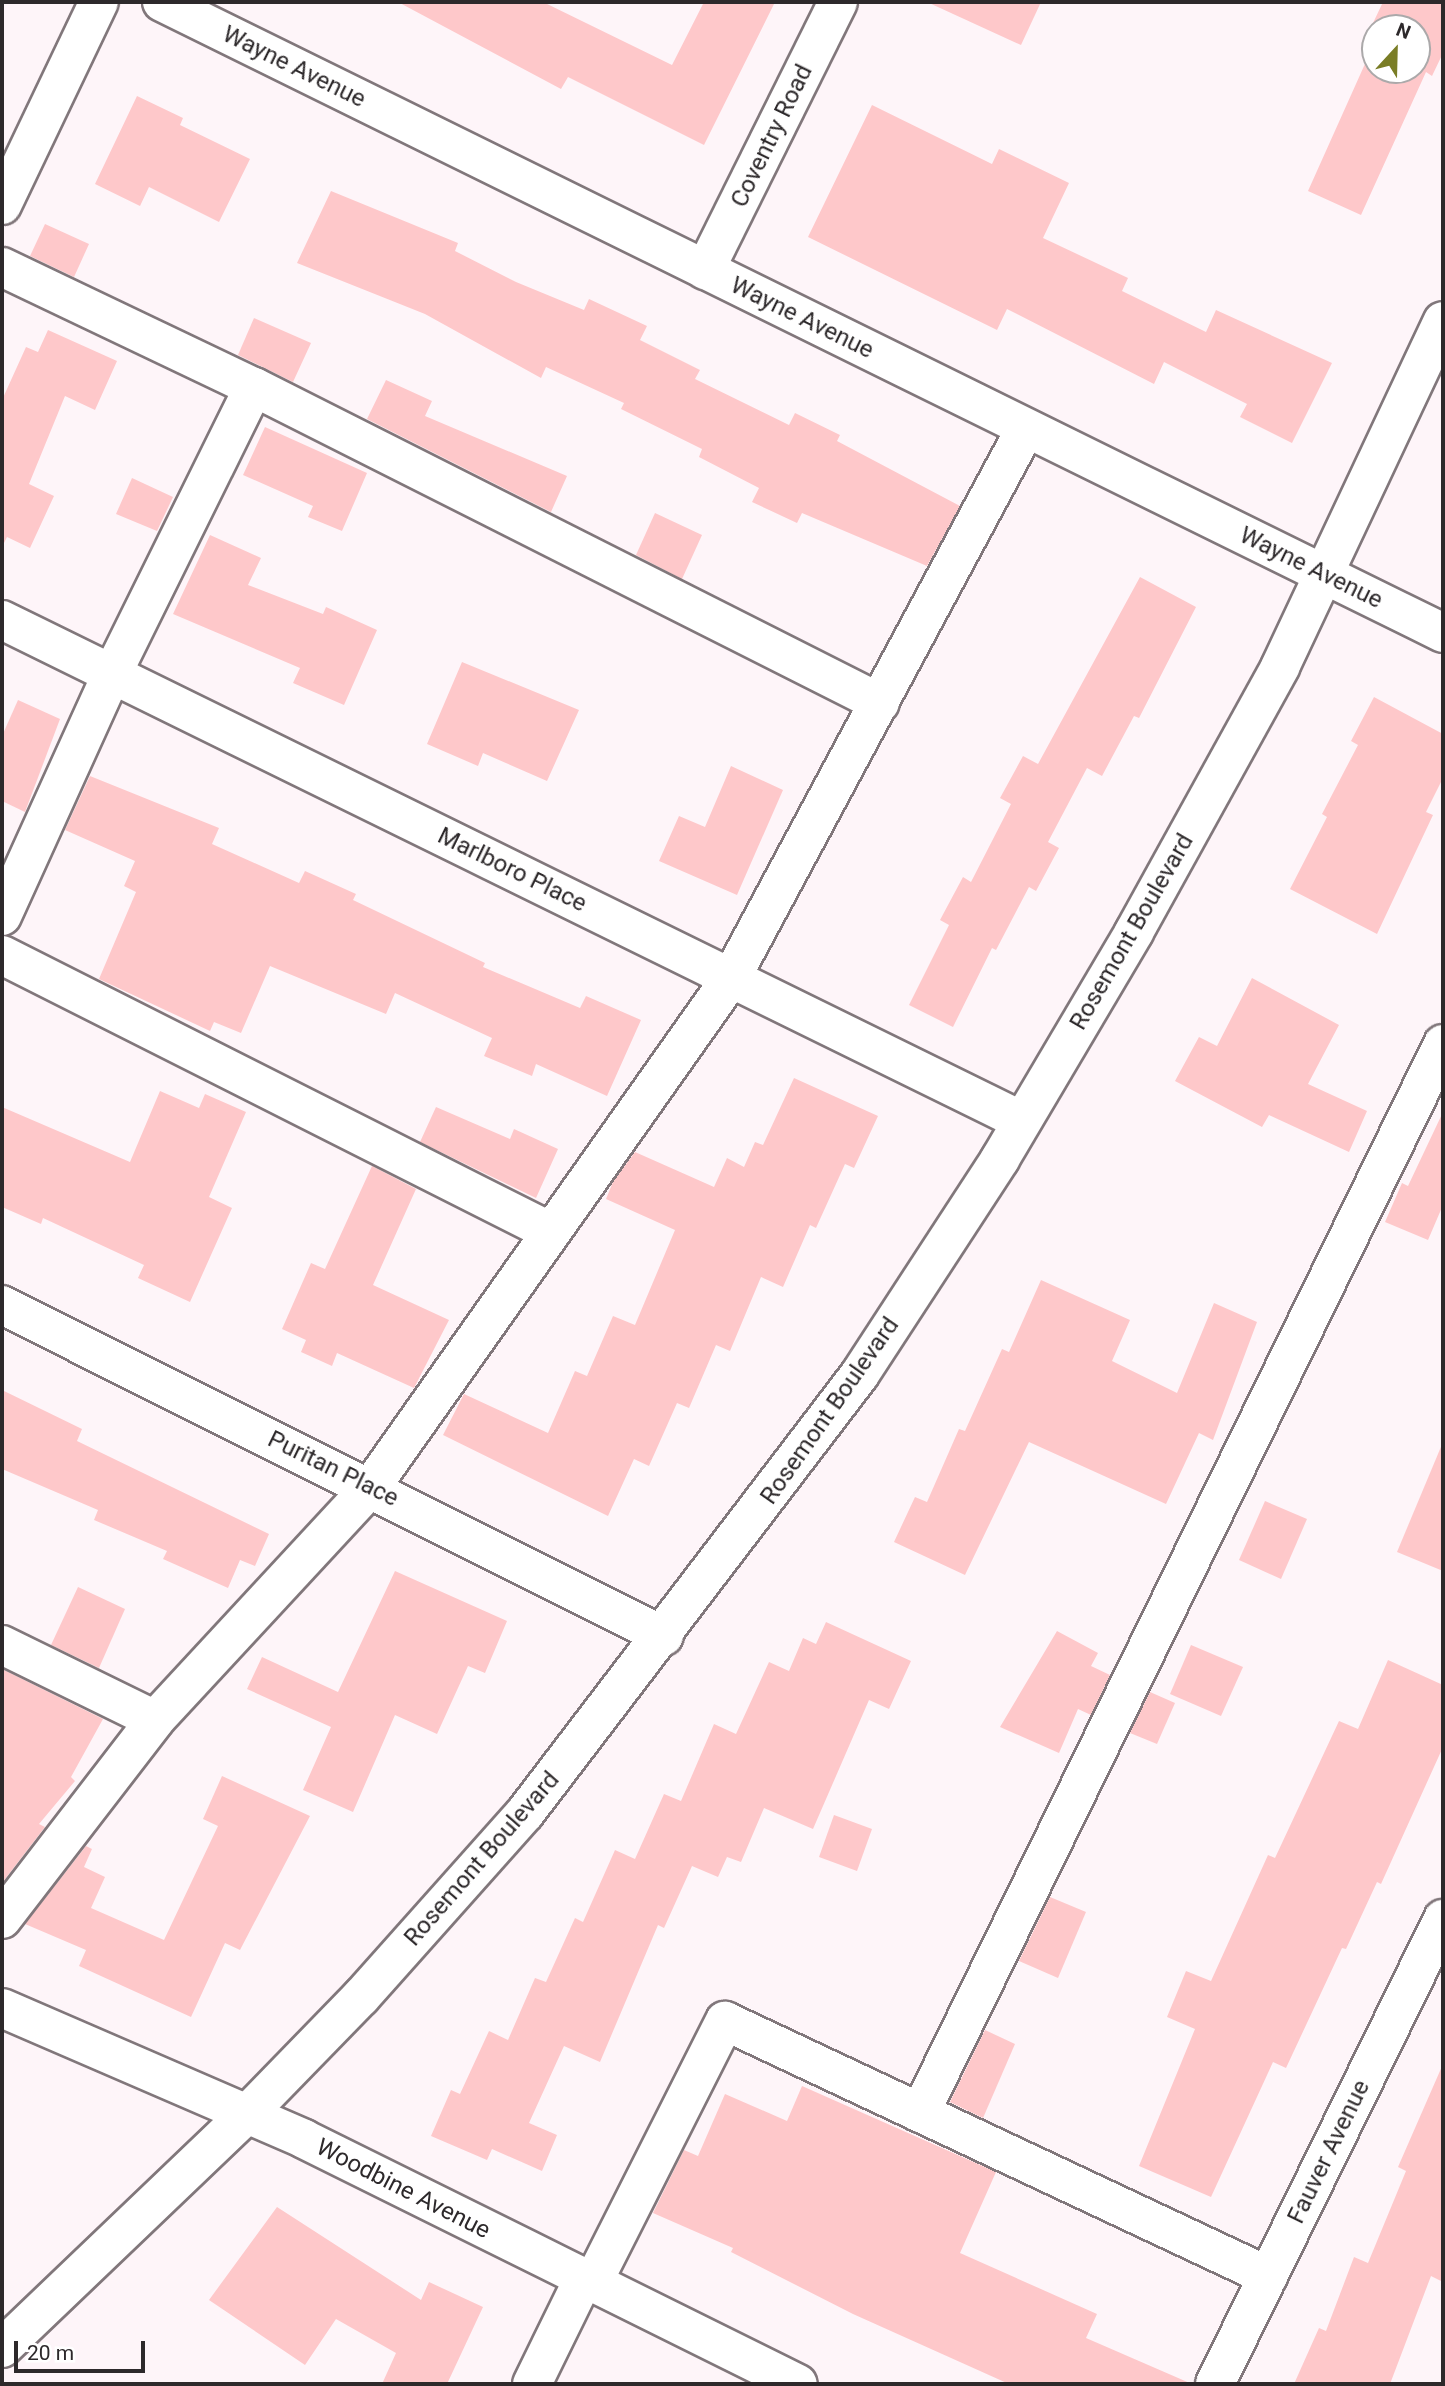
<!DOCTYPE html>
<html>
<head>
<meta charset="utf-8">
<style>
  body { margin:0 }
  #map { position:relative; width:1445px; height:2386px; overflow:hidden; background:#fef5f9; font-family:Roboto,sans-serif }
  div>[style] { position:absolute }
  .building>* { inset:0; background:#fec8ca }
  .roads { filter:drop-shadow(2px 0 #81777b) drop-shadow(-2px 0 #81777b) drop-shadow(0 2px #81777b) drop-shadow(0 -2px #81777b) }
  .minor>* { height:38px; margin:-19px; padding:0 19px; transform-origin:19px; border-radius:19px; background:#fff }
  .major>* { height:38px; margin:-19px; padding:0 19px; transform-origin:19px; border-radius:19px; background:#fff }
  span { translate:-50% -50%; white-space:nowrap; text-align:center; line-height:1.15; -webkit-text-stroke:5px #fff; paint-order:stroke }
  .street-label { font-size:24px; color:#2d292b }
  .frame { position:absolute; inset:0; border:4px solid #2d292b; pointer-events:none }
  .north { position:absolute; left:1361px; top:14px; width:70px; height:70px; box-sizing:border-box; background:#fff; border:2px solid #aba9aa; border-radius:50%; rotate:22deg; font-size:19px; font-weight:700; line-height:28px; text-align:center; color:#2d292b }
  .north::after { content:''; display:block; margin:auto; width:24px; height:32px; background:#7a7d26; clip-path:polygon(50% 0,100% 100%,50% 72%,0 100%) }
  .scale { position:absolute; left:14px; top:2341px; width:131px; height:32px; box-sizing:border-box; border:4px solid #2d292b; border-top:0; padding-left:9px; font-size:21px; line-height:24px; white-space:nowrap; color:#2d292b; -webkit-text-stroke:5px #fff; paint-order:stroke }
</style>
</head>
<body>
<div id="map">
  <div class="building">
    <i style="clip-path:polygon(398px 2px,543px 2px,672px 65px,704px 2px,775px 2px,704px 145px,568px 77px,561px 89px)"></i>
    <i style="clip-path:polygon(927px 2px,1041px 2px,1021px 45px)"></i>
    <i style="clip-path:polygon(evenodd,1383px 2px,1443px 2px,1443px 53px,1432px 76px,1426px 72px,1361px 215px,1308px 191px,1373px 46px,1364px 42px,1383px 2px,1375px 28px,1417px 28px,1417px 70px,1375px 70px,1375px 28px)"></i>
    <i style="clip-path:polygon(137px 96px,183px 118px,180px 125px,250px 159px,219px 222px,149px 187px,140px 206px,95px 184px)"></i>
    <i style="clip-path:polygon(872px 105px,992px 164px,999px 149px,1069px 183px,1043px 238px,1128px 278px,1122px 291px,1206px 332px,1216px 310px,1332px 363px,1292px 443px,1240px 417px,1247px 404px,1164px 362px,1154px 384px,1007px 309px,997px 330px,808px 237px)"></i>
    <i style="clip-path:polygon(331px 191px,458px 243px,455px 251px,516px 282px,584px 310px,589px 299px,647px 326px,640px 340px,700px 370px,695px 379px,789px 425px,795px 413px,840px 435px,837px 441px,960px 506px,927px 566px,802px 513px,797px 523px,752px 502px,759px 488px,699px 457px,702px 449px,621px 409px,624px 403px,546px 367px,541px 378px,425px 314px,297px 263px)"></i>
    <i style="clip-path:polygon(45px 224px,89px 244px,74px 277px,30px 256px)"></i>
    <i style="clip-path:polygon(254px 318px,311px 343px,293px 382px,238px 355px)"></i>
    <i style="clip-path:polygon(48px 330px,117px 361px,95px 410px,65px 396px,29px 484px,54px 496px,30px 548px,7px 537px,2px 547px,2px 400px,26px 347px,38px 352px)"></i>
    <i style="clip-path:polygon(386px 380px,432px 401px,425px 416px,567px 476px,551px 512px,367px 419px)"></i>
    <i style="clip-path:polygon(265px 427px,367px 473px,342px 531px,308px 517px,313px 506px,243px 475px)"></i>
    <i style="clip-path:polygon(132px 478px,173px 497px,157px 531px,116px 514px)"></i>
    <i style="clip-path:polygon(655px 513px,702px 535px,682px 579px,636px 555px)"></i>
    <i style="clip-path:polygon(210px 535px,261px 558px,248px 585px,323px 614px,326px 607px,377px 630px,344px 705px,293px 683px,300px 668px,173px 614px)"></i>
    <i style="clip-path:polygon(1140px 577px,1196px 607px,1139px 718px,1134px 716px,1102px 776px,1087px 768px,1048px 842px,1059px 848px,1036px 891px,1029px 887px,996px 950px,992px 948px,953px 1027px,909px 1005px,949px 925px,940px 920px,963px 877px,971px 882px,1011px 804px,1000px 798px,1023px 756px,1038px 764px)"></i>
    <i style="clip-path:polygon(462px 662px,579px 710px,547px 781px,483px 753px,478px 766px,427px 744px)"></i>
    <i style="clip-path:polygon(1374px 697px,1443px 734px,1443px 778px,1426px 812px,1433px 815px,1377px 934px,1290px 889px,1327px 817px,1322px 814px,1358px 745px,1351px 741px)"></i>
    <i style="clip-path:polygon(18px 700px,60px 719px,25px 812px,2px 801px,2px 736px)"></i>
    <i style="clip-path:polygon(731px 766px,783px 790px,737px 895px,659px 861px,679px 816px,705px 827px)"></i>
    <i style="clip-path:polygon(90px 776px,219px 828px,212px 844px,299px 883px,305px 871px,356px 894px,353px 900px,485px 963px,483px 967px,580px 1008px,586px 996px,641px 1020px,607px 1096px,536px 1064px,532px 1076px,484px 1056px,492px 1038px,395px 993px,386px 1014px,270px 966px,241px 1033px,214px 1022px,210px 1031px,99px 979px,136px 892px,124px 886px,135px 861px,65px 830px)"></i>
    <i style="clip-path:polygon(1252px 978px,1339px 1025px,1308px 1084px,1367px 1111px,1349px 1152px,1269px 1115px,1262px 1127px,1175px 1081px,1199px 1037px,1217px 1046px)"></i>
    <i style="clip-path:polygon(794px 1078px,878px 1116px,854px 1168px,845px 1164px,816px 1228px,810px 1225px,783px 1287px,761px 1277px,730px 1351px,716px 1345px,689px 1408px,677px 1403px,649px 1466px,634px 1459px,608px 1516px,443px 1435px,464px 1394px,548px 1433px,575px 1371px,587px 1376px,613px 1316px,635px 1325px,675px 1230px,606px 1199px,613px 1182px,635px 1152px,714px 1187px,727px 1158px,744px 1167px,755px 1142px,763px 1145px)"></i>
    <i style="clip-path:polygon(160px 1091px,199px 1108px,205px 1094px,246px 1112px,209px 1197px,232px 1208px,190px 1302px,138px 1278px,144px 1265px,43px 1218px,41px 1224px,2px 1207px,2px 1107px,130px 1162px)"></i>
    <i style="clip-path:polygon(436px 1107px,510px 1139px,514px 1129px,558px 1149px,536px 1198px,420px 1142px)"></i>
    <i style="clip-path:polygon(1443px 1112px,1443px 1205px,1428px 1240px,1385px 1222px,1402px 1183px,1408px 1186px)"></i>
    <i style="clip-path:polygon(372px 1166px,416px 1189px,373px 1285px,449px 1320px,414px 1388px,337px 1353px,332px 1366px,301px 1352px,306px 1340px,282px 1329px,311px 1263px,325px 1269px)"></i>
    <i style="clip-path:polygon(1041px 1280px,1130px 1320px,1112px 1361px,1177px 1393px,1214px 1303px,1257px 1322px,1213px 1440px,1199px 1433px,1166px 1504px,1029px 1442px,965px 1575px,894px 1542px,915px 1497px,927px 1502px,959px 1429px,965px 1431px,1002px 1349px,1009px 1352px)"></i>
    <i style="clip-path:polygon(2px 1390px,82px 1429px,77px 1441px,269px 1534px,255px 1566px,240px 1560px,228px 1588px,163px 1559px,167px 1551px,94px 1520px,98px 1510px,2px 1469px)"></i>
    <i style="clip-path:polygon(1443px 1442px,1443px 1571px,1397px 1552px)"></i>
    <i style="clip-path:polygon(1265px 1501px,1307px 1519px,1281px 1579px,1239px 1560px)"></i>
    <i style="clip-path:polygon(395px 1571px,507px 1621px,485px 1673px,468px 1666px,437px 1734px,395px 1715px,353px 1812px,303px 1790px,331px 1727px,247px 1689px,262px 1657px,338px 1692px)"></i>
    <i style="clip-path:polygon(78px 1587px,125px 1609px,99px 1668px,51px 1645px)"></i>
    <i style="clip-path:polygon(826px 1622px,911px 1661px,889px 1709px,869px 1700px,813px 1829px,764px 1808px,741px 1862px,727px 1857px,718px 1877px,692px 1866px,664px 1928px,658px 1925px,600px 2062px,564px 2046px,529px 2123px,557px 2135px,542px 2171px,492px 2149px,487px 2160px,431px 2136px,451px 2090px,460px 2094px,489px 2031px,508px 2040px,535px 1978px,546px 1982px,575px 1918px,583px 1922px,615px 1850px,635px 1859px,664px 1794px,681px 1801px,714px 1724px,736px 1734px,769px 1662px,789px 1671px,803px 1638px,816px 1644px)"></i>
    <i style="clip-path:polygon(1057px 1631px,1098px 1653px,1091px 1666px,1110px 1675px,1091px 1715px,1078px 1709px,1059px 1753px,1000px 1727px)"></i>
    <i style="clip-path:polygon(1191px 1645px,1243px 1667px,1221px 1716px,1170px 1694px)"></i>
    <i style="clip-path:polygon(1388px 1660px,1443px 1685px,1443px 1747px,1381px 1884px,1377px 1882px,1346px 1949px,1342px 1948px,1286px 2068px,1273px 2062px,1211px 2197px,1139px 2166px,1195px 2029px,1167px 2017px,1186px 1971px,1211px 1981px,1268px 1855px,1275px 1858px,1339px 1721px,1358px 1729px)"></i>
    <i style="clip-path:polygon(2px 1669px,103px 1719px,71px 1777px,75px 1781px,39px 1824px,45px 1827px,2px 1883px)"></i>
    <i style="clip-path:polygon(1150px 1692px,1175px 1703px,1157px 1744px,1130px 1733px)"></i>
    <i style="clip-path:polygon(222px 1776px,310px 1816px,240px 1950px,225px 1943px,191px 2017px,79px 1966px,86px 1950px,25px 1924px,86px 1846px,92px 1849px,84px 1867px,105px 1877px,91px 1908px,164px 1940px,218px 1826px,203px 1819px)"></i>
    <i style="clip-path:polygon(834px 1815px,872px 1829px,857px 1871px,819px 1857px)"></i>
    <i style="clip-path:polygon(1050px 1897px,1086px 1912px,1058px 1978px,1019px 1961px)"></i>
    <i style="clip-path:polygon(985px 2030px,1015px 2044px,983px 2118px,950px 2102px)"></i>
    <i style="clip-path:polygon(1443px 2064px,1443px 2282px,1431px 2276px,1390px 2384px,1294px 2384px,1319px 2328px,1326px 2331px,1354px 2257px,1368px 2263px,1406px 2171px,1398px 2167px)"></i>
    <i style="clip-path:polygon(802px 2086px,996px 2172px,960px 2253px,1097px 2314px,1086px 2338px,1192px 2384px,1009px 2384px,853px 2314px,731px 2252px,733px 2248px,653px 2213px,684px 2150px,698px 2156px,725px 2094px,787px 2121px)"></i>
    <i style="clip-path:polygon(277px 2207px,421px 2300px,429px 2282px,483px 2307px,447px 2384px,382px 2384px,396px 2353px,336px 2319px,305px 2365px,209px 2300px)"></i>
  </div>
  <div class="roads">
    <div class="minor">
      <i style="left:2px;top:205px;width:225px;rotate:-64.5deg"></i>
      <i style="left:2px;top:267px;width:279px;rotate:25.5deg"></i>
      <i style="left:254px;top:387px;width:701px;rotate:26.78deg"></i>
      <i style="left:705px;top:270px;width:299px;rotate:-63.6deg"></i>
      <i style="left:2px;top:620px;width:1136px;rotate:26.16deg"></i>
      <i style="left:2px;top:916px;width:266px;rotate:-65.6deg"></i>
      <i style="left:112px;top:674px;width:320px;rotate:-63.7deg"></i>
      <i style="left:2px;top:955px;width:615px;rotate:26.77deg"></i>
      <i style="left:2px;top:1305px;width:740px;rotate:26.57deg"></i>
      <i style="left:2px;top:1645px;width:170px;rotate:26.1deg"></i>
      <i style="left:2px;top:1919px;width:251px;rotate:-52.4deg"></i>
      <i style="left:155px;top:1720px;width:318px;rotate:-47.2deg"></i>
      <i style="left:371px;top:1487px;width:623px;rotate:-54.73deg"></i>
      <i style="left:731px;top:978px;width:624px;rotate:-61.79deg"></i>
      <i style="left:2px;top:2008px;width:329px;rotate:23.4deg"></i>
      <i style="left:304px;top:2139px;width:551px;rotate:26.38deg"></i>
      <i style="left:920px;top:2113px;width:1190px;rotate:-63.93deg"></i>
      <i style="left:592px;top:2284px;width:295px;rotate:-63.2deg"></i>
      <i style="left:725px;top:2021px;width:600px;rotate:25.16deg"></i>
      <i style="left:2px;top:2348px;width:340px;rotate:-43.7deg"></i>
      <i style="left:248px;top:2113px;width:162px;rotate:-45.8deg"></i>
      <i style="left:361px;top:1997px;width:246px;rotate:-48.3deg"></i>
      <i style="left:525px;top:1813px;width:552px;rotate:-52.65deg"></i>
      <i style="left:860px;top:1374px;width:257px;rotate:-56.9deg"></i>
      <i style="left:1000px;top:1159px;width:264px;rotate:-59.4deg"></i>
      <i style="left:1134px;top:932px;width:303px;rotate:-61.1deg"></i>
      <i style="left:1280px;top:667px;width:382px;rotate:-64.8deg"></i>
      <i style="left:532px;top:2384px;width:116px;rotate:-63.9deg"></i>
      <i style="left:1215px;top:2384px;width:518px;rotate:-63.88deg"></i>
    </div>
    <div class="major">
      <i style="left:162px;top:2px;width:1428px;rotate:26.22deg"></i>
    </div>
  </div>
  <div class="street-label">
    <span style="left:294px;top:67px;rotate:26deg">Wayne Avenue</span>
    <span style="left:772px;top:136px;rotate:-64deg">Coventry Road</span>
    <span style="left:802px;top:318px;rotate:26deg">Wayne Avenue</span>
    <span style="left:1311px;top:568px;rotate:26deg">Wayne Avenue</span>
    <span style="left:512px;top:870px;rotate:26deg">Marlboro Place</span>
    <span style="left:1132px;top:932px;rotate:-60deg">Rosemont Boulevard</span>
    <span style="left:830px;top:1411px;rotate:-55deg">Rosemont Boulevard</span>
    <span style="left:333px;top:1469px;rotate:26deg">Puritan Place</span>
    <span style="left:482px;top:1859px;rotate:-49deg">Rosemont Boulevard</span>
    <span style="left:1329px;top:2152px;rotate:-64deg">Fauver Avenue</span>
    <span style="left:403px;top:2189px;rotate:27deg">Woodbine Avenue</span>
  </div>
  <div class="frame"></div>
  <div class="north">N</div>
  <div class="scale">20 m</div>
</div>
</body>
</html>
